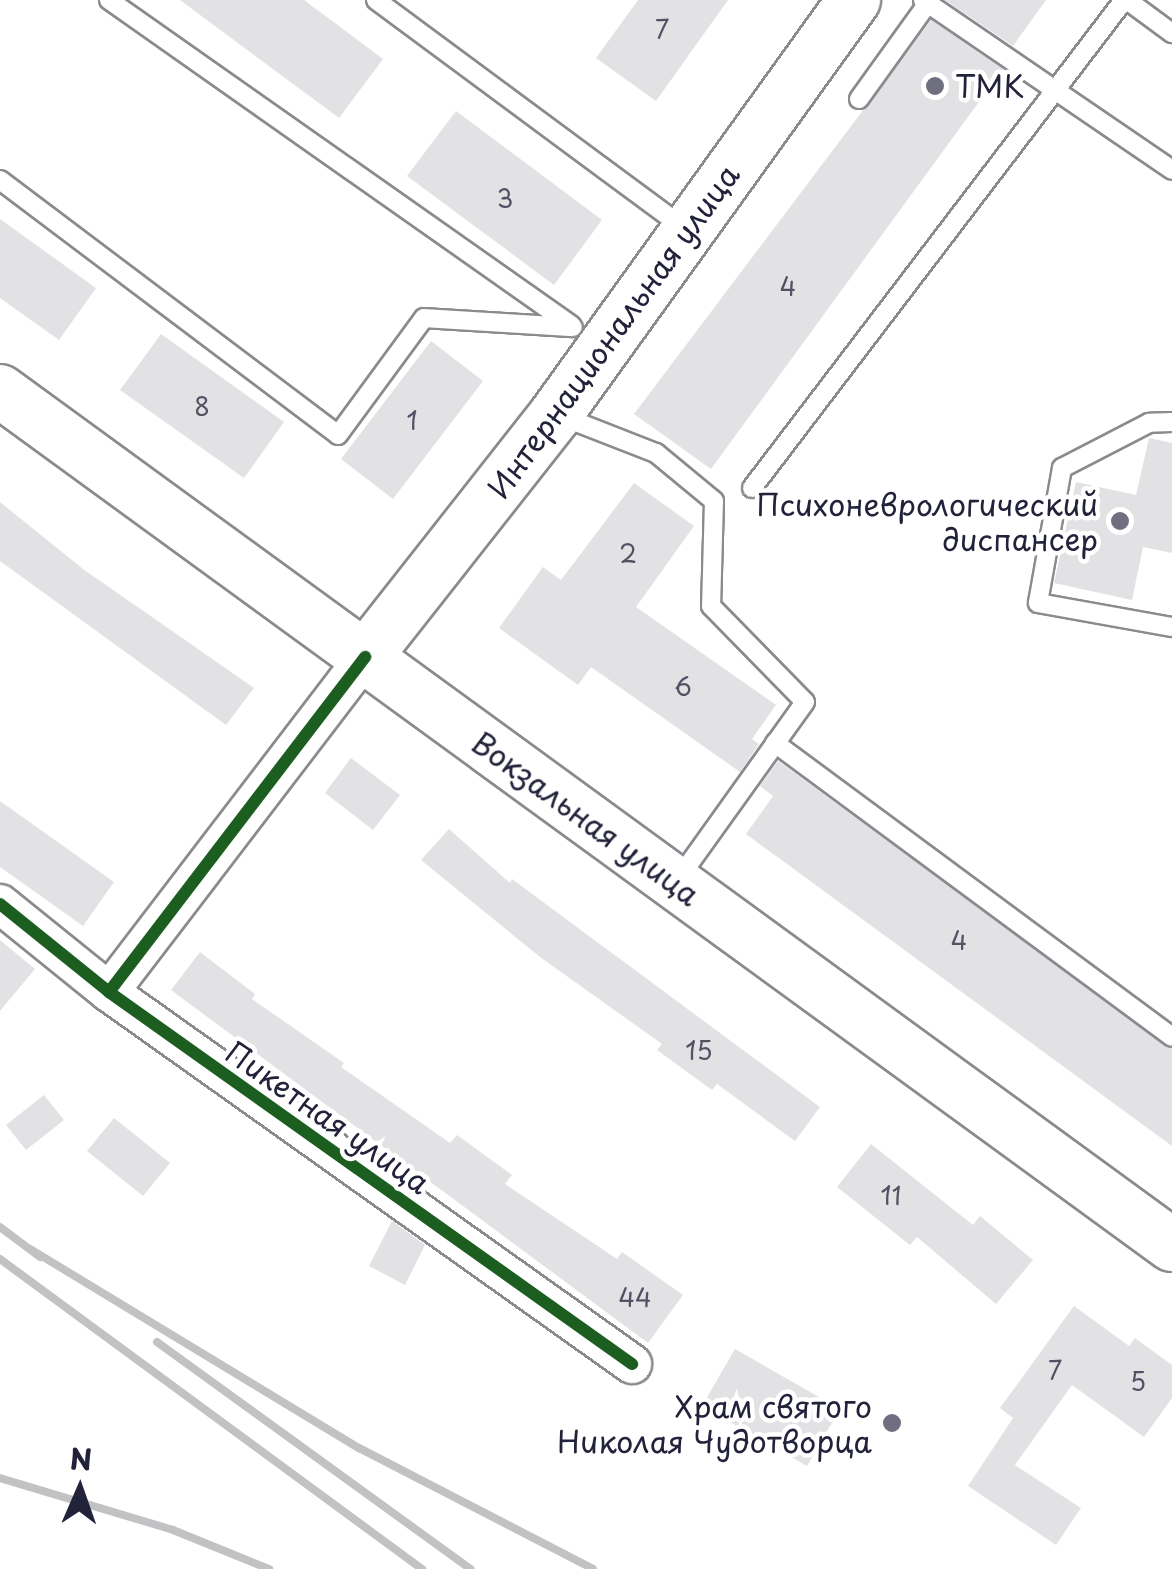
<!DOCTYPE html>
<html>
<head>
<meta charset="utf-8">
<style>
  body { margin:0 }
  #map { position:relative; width:1172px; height:1569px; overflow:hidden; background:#fff; font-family:"Playpen Sans",sans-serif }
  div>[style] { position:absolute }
  .building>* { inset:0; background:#e2e2e4 }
  .roads { filter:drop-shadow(2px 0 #8a8a8f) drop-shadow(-2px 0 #8a8a8f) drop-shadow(0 2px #8a8a8f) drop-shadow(0 -2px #8a8a8f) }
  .service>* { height:18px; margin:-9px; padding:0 9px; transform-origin:9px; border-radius:9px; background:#fff }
  .minor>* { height:38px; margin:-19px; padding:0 19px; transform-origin:19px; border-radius:19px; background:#fff }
  .secondary>* { height:52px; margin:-26px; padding:0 26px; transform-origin:26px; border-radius:26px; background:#fff }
  .rail>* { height:8px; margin:-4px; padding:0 4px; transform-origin:4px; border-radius:4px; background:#c2c2c4 }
  .cycleway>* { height:12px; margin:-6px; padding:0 6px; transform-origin:6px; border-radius:6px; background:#1b5e20 }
  .dots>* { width:28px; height:28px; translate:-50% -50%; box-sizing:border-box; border:5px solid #fff; border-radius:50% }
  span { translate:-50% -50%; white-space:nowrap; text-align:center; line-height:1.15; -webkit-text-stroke:9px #fff; paint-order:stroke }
  .number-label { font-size:25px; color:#525265 }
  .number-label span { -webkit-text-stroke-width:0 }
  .poi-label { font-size:30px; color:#22223b }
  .left { translate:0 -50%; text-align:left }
  .right { translate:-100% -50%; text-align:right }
  .street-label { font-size:30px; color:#22223b }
  .north { position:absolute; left:30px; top:1439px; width:100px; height:100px; -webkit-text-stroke:8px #fff; paint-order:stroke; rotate:2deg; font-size:28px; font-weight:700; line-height:40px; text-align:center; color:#22223b }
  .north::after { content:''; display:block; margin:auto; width:35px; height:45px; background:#22223b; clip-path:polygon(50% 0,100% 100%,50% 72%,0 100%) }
</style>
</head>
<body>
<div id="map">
  <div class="building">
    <i style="clip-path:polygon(180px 0,304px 0,383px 59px,339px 118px)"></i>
    <i style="clip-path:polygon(638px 0,728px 0,656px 101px,596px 58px)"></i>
    <i style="clip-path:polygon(945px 0,1046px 0,1013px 46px)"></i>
    <i style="clip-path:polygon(931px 20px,1003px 69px,711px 469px,634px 414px)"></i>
    <i style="clip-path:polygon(456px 111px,602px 220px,554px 285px,407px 176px)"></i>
    <i style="clip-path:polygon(0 219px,96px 288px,59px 340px,0 298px)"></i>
    <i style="clip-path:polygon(161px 334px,284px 422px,244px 478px,120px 390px)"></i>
    <i style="clip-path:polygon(431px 341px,483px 381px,393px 499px,341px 459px)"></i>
    <i style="clip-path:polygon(1149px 438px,1172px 443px,1172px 553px,1143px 547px,1132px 600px,1054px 583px,1076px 482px,1136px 495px)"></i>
    <i style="clip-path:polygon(634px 483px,694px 526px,636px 607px,776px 705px,752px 739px,759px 744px,740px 772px,591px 667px,578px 685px,499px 628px,543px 567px,561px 580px)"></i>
    <i style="clip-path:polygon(0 502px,83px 569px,254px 688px,226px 725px,0 561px)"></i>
    <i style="clip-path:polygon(351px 758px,400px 795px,373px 830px,325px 793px)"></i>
    <i style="clip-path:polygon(778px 761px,1172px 1049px,1172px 1146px,746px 834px,773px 796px,760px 786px)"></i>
    <i style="clip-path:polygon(0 801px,114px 882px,83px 926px,0 867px)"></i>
    <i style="clip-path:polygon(449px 829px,510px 883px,512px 879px,820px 1107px,795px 1141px,717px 1084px,712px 1090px,657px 1050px,662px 1044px,540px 957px,421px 860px)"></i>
    <i style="clip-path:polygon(0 940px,35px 969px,0 1011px)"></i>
    <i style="clip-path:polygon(200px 952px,255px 994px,252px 999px,344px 1063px,341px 1067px,450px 1143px,457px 1135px,512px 1175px,505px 1184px,617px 1259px,622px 1252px,683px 1295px,648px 1343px,171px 990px)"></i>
    <i style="clip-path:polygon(44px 1095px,64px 1120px,26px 1150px,6px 1125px)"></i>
    <i style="clip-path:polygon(114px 1118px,170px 1163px,143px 1196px,87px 1151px)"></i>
    <i style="clip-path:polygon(871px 1144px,973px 1225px,980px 1216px,1033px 1260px,996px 1304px,917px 1237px,910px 1245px,837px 1187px)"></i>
    <i style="clip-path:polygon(392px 1221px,425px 1245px,405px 1285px,369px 1266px)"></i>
    <i style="clip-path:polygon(1074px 1306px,1129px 1346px,1135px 1338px,1172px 1365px,1172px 1398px,1144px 1437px,1072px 1385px,1015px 1465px,1081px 1508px,1056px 1545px,968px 1486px,1013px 1418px,1000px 1408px)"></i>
    <i style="clip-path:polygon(735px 1349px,840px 1409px,807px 1466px,702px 1406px)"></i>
  </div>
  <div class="roads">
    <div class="service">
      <i style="left:109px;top:0;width:565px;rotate:35.12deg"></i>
      <i style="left:376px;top:0;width:383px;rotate:36.5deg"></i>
      <i style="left:923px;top:0;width:301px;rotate:34.3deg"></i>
      <i style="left:1127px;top:0;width:56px;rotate:36.3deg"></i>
      <i style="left:859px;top:99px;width:118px;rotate:-54.3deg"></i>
      <i style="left:0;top:180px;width:423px;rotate:37deg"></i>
      <i style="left:338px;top:435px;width:145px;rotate:-53.7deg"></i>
      <i style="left:424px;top:318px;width:149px;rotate:3.5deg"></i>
      <i style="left:561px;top:416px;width:102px;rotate:21.3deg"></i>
      <i style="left:656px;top:453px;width:75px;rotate:39.6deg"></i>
      <i style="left:714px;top:501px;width:105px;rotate:91.6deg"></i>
      <i style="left:711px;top:606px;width:134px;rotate:45.6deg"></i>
      <i style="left:805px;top:702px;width:216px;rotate:125.6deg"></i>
      <i style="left:1172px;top:422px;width:23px;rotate:178deg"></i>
      <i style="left:1149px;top:423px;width:98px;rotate:152.7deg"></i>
      <i style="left:1062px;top:468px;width:137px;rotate:100.1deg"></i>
      <i style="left:1038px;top:603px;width:136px;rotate:10.2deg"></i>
      <i style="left:752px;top:488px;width:614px;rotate:-52.68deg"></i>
      <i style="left:775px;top:743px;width:494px;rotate:36.5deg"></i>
    </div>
    <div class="minor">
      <i style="left:0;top:904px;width:140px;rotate:38.9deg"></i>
      <i style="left:109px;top:992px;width:642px;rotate:35.42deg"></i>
      <i style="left:109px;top:992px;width:422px;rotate:-52.6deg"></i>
    </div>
    <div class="secondary">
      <i style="left:0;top:391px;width:1450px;rotate:36.08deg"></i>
      <i style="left:365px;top:657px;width:309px;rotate:-51.8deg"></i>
      <i style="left:556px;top:414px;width:510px;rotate:-54.25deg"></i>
    </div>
  </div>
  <div class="rail">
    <i style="left:0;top:1227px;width:50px;rotate:36.9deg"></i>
    <i style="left:30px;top:1249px;width:385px;rotate:31.2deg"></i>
    <i style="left:359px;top:1448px;width:263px;rotate:27.3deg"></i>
    <i style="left:0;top:1259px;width:524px;rotate:36.3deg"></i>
    <i style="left:157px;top:1342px;width:387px;rotate:35.9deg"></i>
    <i style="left:0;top:1478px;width:181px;rotate:16.7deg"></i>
    <i style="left:173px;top:1530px;width:104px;rotate:22.1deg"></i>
  </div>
  <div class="cycleway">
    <i style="left:0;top:904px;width:140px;rotate:38.9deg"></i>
    <i style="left:109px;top:992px;width:642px;rotate:35.42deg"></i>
    <i style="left:109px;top:992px;width:422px;rotate:-52.6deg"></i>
  </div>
  <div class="dots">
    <i style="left:935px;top:86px;background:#6f6f80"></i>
    <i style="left:1120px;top:521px;background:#6f6f80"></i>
    <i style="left:892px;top:1423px;background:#6f6f80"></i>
  </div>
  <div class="number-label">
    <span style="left:662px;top:29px">7</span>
    <span style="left:505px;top:198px">3</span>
    <span style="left:788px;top:286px">4</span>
    <span style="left:202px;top:406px">8</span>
    <span style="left:412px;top:420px">1</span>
    <span style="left:628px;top:553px">2</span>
    <span style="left:683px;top:686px">6</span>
    <span style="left:959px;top:940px">4</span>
    <span style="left:699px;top:1050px">15</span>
    <span style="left:891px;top:1195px">11</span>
    <span style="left:635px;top:1297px">44</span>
    <span style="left:1055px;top:1370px">7</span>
    <span style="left:1138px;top:1381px">5</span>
  </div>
  <div class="poi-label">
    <span class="left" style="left:955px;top:86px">ТМК</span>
    <span class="right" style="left:1098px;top:521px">Психоневрологический<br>диспансер</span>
    <span class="right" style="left:872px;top:1423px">Храм святого<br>Николая Чудотворца</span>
  </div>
  <div class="street-label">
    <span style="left:613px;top:331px;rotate:-54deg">Интернациональная улица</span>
    <span style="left:586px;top:818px;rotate:36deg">Вокзальная улица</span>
    <span style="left:328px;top:1117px;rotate:35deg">Пикетная улица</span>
  </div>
  <div class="north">N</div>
</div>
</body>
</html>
